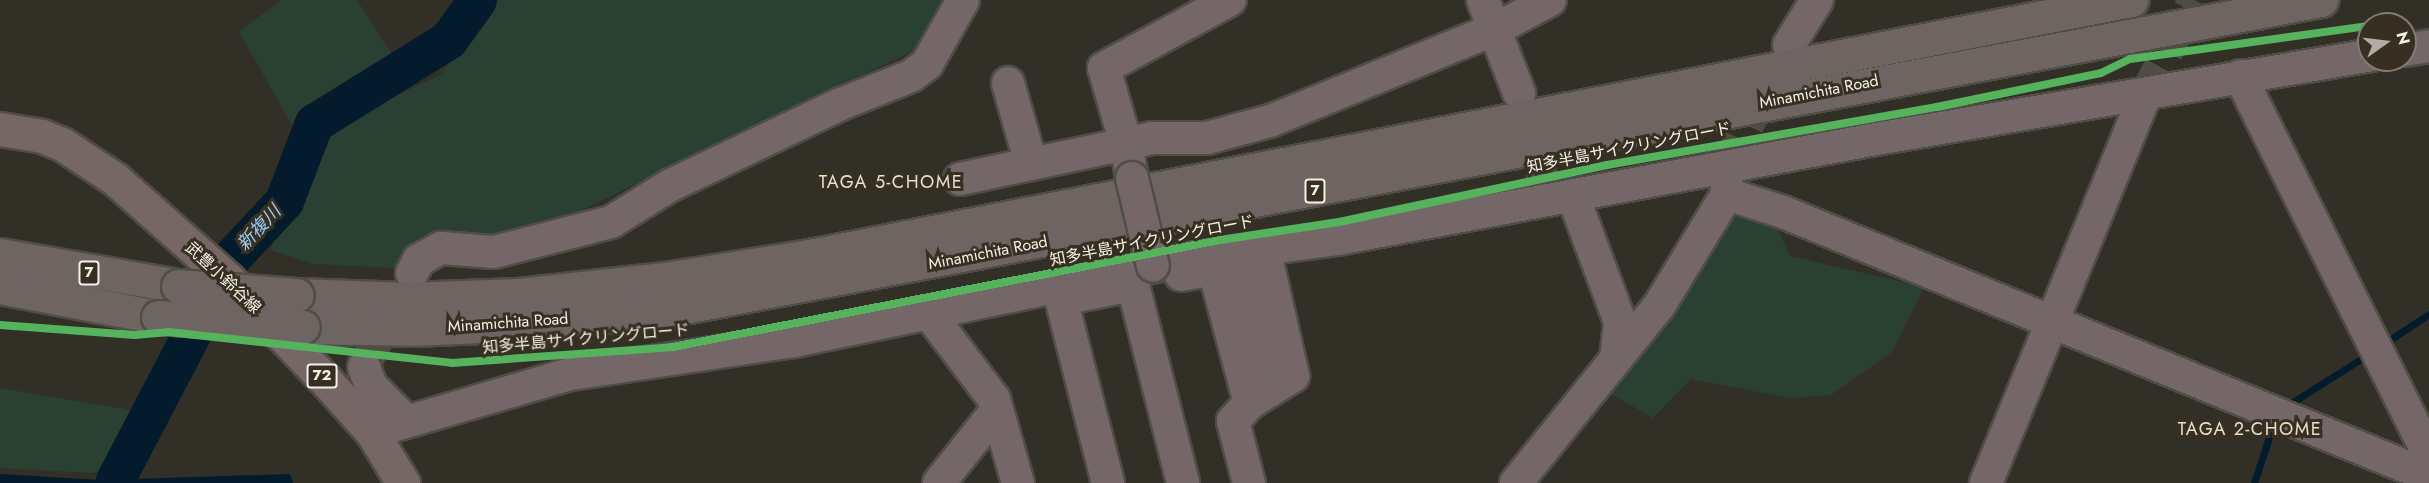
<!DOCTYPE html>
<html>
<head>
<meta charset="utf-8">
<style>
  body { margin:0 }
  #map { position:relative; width:2429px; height:483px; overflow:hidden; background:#322f27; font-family:Jost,"Noto Sans JP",sans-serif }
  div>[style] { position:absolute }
  .green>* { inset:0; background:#2a4032 }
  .water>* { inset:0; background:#041b2d }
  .stream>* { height:7px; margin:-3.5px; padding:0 3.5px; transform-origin:3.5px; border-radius:3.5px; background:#041b2d }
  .river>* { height:39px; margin:-19.5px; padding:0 19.5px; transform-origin:19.5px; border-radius:19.5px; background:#041b2d }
  .minor-tunnel>* { height:32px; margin-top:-16px; transform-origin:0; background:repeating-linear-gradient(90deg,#4f4c44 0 32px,transparent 0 48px) }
  .roads { filter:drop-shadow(2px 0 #504d47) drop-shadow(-2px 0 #504d47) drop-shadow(0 2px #504d47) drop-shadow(0 -2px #504d47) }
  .minor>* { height:32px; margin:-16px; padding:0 16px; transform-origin:16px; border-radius:16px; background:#756768 }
  .major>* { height:33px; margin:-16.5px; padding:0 16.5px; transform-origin:16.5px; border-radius:16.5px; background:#766666 }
  .highway>* { height:33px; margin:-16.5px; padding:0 16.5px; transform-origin:16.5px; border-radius:16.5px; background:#6e6462 }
  .bridges { filter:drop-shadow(2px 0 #504d47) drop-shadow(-2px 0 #504d47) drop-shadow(0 2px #504d47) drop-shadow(0 -2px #504d47) }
  .minor-bridge>* { height:32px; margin:-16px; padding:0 16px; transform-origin:16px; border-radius:16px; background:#756768 }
  .highway-bridge>* { height:33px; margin:-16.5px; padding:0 16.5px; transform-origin:16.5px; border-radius:16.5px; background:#6e6462 }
  .cycleway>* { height:8px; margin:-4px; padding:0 4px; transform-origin:4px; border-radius:4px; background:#56b35d }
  span { translate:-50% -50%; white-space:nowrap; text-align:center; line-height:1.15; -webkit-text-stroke:6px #373022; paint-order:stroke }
  .shield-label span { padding:2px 4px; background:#373022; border:2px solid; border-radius:4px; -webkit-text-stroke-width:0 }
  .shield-label { font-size:15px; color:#f5f0e7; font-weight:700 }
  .street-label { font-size:16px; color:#f5f0e7 }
  .neighbourhood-label { font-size:18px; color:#e7decb; letter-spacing:1.5px }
  .water-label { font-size:18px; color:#9accf5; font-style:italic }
  .north { position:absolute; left:2357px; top:12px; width:60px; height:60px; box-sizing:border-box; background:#373022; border:2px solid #837d71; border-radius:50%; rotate:76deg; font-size:16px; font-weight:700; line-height:24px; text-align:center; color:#f5f0e7 }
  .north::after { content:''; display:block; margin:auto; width:21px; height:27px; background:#b1aca4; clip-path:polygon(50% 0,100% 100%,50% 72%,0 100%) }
</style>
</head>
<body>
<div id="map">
  <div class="green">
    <i style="clip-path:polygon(281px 0,357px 0,394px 58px,292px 125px,239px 32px)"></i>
    <i style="clip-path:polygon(499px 0,942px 0,915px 50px,576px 213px,490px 238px,424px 234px,394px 268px,314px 264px,270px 250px,323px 131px,441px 74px)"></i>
    <i style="clip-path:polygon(1731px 208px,1774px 220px,1790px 256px,1924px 287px,1892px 352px,1831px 395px,1789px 398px,1691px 379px,1653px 418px,1604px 390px)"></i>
    <i style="clip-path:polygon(0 388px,135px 411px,116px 465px,92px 473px,0 468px)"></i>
  </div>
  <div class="water">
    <i style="clip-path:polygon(0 474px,100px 480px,290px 474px,293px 483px,0 483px)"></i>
  </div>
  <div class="stream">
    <i style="left:2391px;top:339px;width:45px;rotate:-33.3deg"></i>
    <i style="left:2285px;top:407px;width:90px;rotate:-32.3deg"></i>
    <i style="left:2254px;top:483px;width:55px;rotate:-71.9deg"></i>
  </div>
  <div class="river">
    <i style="left:115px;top:480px;width:250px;rotate:-62.4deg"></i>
    <i style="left:231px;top:258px;width:78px;rotate:-47.1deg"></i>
    <i style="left:284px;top:201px;width:84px;rotate:-69deg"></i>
    <i style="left:314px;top:123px;width:158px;rotate:-31.8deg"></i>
    <i style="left:448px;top:40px;width:49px;rotate:-54.1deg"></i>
  </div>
  <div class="minor-tunnel">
    <i style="left:2145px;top:95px;width:107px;rotate:-62.7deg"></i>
    <i style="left:1528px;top:123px;width:78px;rotate:75.1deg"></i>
    <i style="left:1726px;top:168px;width:92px;rotate:-62.9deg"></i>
    <i style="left:364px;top:367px;width:68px;rotate:-63.1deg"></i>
  </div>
  <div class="roads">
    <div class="minor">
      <i style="left:1483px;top:0;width:100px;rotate:68.8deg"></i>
      <i style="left:1789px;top:45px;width:53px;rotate:-58.1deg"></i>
      <i style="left:2405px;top:50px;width:24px;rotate:-9deg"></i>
      <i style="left:2240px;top:76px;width:424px;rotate:63.5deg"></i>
      <i style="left:1008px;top:83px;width:84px;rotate:74.1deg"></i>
      <i style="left:1132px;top:178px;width:35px;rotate:-100deg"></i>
      <i style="left:1126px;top:144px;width:27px;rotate:-13deg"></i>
      <i style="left:1152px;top:138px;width:55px"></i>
      <i style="left:1207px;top:138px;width:65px;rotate:-15.1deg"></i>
      <i style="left:1270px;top:121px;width:244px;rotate:-22.2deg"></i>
      <i style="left:1496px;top:29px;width:61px;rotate:-28.2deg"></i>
      <i style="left:960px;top:179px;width:170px;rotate:-11.9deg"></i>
      <i style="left:1126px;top:144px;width:79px;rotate:-106.1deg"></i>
      <i style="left:1104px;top:68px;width:143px;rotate:-28.4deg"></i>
      <i style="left:1727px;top:194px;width:59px;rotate:17.8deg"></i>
      <i style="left:1783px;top:212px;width:698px;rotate:22.23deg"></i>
      <i style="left:1573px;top:196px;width:134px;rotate:69.5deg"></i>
      <i style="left:1620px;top:322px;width:31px;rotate:96deg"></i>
      <i style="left:1214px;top:269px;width:26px;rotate:-11deg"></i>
      <i style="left:1240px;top:264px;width:129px;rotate:76.1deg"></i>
      <i style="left:412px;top:273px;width:15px;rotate:-62deg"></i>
      <i style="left:419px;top:260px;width:25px;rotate:-29deg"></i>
      <i style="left:441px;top:248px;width:53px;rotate:4.3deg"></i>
      <i style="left:494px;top:252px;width:121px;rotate:-14.4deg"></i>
      <i style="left:611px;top:222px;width:70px;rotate:-31.7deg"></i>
      <i style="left:671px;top:185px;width:188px;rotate:-25.5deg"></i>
      <i style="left:841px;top:104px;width:75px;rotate:-21.8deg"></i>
      <i style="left:911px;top:76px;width:20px;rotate:-37deg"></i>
      <i style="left:927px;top:64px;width:73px;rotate:-60.6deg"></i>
      <i style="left:1181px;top:275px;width:34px;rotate:-10deg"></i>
      <i style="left:1214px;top:269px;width:139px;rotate:75deg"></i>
      <i style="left:928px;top:312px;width:109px;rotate:52.8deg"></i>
      <i style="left:994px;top:399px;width:87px;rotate:74.1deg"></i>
      <i style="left:364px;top:367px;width:20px;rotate:70deg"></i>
      <i style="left:371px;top:386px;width:48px;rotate:45deg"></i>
      <i style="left:372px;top:432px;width:206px;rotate:-16.3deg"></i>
      <i style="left:570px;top:374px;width:226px;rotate:-8.4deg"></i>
      <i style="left:794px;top:341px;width:410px;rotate:-11.7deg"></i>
      <i style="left:1196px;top:258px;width:148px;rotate:-7.7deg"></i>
      <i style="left:1343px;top:238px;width:542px;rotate:-10.52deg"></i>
      <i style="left:1876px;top:139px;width:500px;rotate:-9.6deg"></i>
      <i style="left:939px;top:483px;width:93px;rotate:-51.5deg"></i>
      <i style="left:1108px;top:483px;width:190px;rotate:-104.3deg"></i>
      <i style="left:1061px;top:299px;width:73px;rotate:-11deg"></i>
      <i style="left:1133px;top:285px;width:204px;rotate:75.8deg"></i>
      <i style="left:1249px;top:483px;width:64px;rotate:-104.5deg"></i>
      <i style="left:1233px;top:421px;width:25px;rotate:-47deg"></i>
      <i style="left:1250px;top:403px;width:51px;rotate:-32.1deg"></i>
      <i style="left:1293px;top:376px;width:131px;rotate:-102.8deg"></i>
      <i style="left:1516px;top:483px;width:228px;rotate:-51.1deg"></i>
      <i style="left:1659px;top:306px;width:131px;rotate:-58.7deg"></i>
      <i style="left:1727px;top:194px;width:22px;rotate:-93deg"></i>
      <i style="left:1986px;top:483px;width:419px;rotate:-67.7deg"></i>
    </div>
    <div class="major">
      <i style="left:0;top:129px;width:43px;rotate:9.5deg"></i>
      <i style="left:42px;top:136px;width:22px;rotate:22deg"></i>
      <i style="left:62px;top:144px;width:64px;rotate:33.4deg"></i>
      <i style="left:115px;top:179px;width:151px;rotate:41.5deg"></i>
      <i style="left:228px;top:279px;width:144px;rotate:46.1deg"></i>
      <i style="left:328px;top:383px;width:66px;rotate:48.1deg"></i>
      <i style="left:372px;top:432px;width:60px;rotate:58.7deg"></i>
    </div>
    <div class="highway">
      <i style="left:0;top:255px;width:181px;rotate:9.9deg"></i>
      <i style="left:0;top:287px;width:161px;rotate:10.8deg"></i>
      <i style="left:297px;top:295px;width:110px;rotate:2.1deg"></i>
      <i style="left:407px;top:299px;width:111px;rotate:-2.1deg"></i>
      <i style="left:518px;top:295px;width:147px;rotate:-6.3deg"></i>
      <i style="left:664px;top:279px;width:147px;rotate:-9deg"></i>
      <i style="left:809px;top:256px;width:1347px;rotate:-10.96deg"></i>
      <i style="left:303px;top:327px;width:110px;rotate:1deg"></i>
      <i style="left:413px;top:329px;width:115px;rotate:-2.5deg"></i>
      <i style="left:528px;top:324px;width:146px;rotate:-5.9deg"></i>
      <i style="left:673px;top:309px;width:1677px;rotate:-10.62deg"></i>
    </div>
  </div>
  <div class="bridges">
    <div class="minor-bridge">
      <i style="left:1132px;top:178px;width:90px;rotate:76.6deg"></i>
    </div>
    <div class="highway-bridge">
      <i style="left:178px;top:286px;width:119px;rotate:4.3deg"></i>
      <i style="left:158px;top:317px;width:145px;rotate:3.9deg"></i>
    </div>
  </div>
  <div class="cycleway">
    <i style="left:0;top:325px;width:135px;rotate:4.2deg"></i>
    <i style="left:135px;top:335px;width:33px;rotate:-5deg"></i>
    <i style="left:168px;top:332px;width:286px;rotate:6.2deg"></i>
    <i style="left:452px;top:363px;width:222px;rotate:-4.1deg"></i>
    <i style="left:673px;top:347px;width:557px;rotate:-11.07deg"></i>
    <i style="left:1220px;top:240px;width:120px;rotate:-8.6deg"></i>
    <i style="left:1339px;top:222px;width:274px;rotate:-12deg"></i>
    <i style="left:1607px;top:165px;width:335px;rotate:-10deg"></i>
    <i style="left:1937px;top:107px;width:167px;rotate:-11.7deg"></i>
    <i style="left:2101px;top:73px;width:32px;rotate:-26deg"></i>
    <i style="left:2130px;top:59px;width:241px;rotate:-7.9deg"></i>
  </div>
  <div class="shield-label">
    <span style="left:1315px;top:191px">7</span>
    <span style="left:89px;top:273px">7</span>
    <span style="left:322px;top:376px">72</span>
  </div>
  <div class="street-label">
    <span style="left:1819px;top:92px;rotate:-11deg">Minamichita Road</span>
    <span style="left:1629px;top:148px;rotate:-11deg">知多半島サイクリングロード</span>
    <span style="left:1152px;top:241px;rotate:-11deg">知多半島サイクリングロード</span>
    <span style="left:988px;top:253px;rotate:-11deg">Minamichita Road</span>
    <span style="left:223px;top:278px;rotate:43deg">武豊小鈴谷線</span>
    <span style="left:508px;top:323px;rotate:-4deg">Minamichita Road</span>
    <span style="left:586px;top:339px;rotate:-5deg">知多半島サイクリングロード</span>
  </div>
  <div class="neighbourhood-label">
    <span style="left:891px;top:182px">TAGA 5-CHOME</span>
    <span style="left:2250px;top:429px">TAGA 2-CHOME</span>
  </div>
  <div class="water-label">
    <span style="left:259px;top:228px;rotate:-47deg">新複川</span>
  </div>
  <div class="north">N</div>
</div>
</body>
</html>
